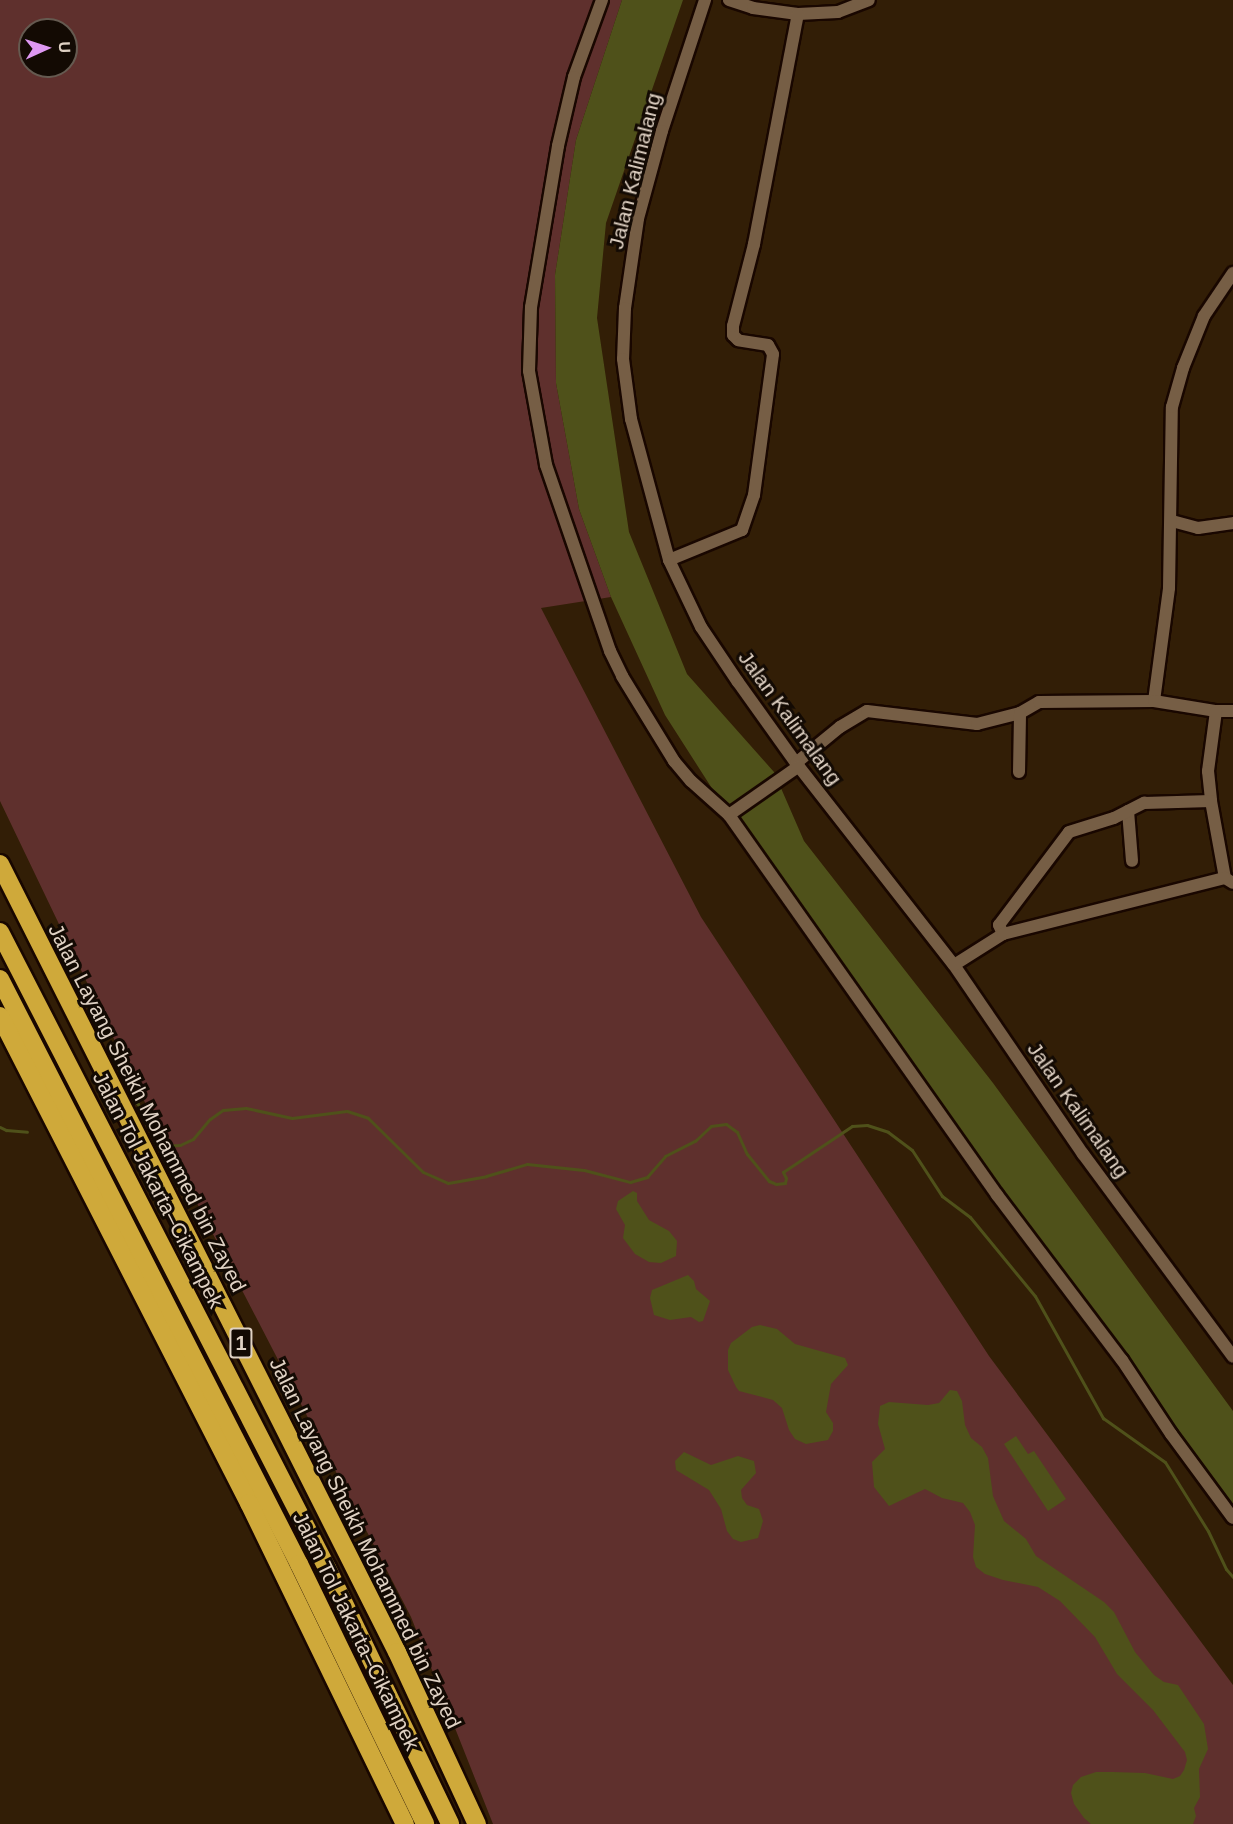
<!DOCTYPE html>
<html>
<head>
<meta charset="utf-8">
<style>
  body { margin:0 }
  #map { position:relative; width:1233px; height:1824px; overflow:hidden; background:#321e06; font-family:Helvetica,sans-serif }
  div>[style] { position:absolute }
  .green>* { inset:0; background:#5f302d }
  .water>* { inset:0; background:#4f511a }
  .stream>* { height:3px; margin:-1.5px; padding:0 1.5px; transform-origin:1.5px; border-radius:1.5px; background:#4f511a }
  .roads { filter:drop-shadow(2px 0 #190700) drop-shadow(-2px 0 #190700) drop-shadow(0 2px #190700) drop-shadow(0 -2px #190700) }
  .minor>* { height:12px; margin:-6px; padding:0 6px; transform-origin:6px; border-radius:6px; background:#765e45 }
  .highway>* { height:18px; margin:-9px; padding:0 9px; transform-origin:9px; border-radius:9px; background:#cfa93a }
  span { translate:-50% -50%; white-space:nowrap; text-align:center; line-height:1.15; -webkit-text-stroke:6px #130a03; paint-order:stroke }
  .shield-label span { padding:2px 4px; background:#130a03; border:2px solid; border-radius:4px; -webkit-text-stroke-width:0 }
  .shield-label { font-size:20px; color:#e0d2c4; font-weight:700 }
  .street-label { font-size:21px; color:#e0d2c4 }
  .north { position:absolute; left:18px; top:18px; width:60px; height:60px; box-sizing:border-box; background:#130a03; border:2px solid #655a50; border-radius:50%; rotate:87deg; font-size:16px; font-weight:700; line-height:24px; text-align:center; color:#e0d2c4 }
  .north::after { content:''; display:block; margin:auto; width:21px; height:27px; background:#de98f2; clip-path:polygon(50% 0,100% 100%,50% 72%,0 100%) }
</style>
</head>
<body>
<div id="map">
  <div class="green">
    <i style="clip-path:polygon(evenodd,0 0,622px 0,576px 140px,555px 275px,556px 383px,579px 509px,611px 597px,541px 608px,701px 917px,989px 1356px,1233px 1685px,1233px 1824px,493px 1824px,411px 1617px,138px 1089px,0 801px,0 0,30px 30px,66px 30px,66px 66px,30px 66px,30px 30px)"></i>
  </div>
  <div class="water">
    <i style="clip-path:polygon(622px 0,683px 0,606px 223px,597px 318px,629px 532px,687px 674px,774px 772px,804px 841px,993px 1083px,1233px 1411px,1233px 1519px,729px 815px,665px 715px,611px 597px,579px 509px,556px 383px,555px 275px,576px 140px)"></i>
    <i style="clip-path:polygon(633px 1191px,637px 1193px,637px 1201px,649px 1220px,669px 1231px,677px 1241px,676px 1256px,661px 1263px,649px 1262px,635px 1254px,623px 1238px,625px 1225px,616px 1209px,618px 1201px)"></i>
    <i style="clip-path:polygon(688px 1275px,694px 1281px,696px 1289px,710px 1301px,703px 1321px,699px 1322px,691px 1317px,670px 1320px,654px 1315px,650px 1298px,652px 1290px)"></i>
    <i style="clip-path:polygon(760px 1325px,777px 1329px,795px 1344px,845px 1358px,848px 1365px,831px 1384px,826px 1412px,833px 1423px,833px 1431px,828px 1440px,806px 1444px,795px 1439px,789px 1430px,782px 1408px,773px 1400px,739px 1391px,736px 1387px,728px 1370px,728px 1350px,731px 1343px,752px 1327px)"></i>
    <i style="clip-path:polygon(950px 1390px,957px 1391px,962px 1401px,965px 1425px,971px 1438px,982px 1447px,988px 1458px,993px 1496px,1004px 1521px,1026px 1539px,1036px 1556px,1104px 1602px,1114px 1612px,1135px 1652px,1154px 1675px,1164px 1682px,1178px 1685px,1204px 1724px,1208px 1749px,1199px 1769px,1200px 1797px,1194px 1808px,1196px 1816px,1193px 1824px,1091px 1824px,1084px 1818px,1074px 1804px,1071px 1793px,1073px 1785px,1081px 1777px,1096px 1772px,1113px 1772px,1145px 1773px,1173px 1779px,1180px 1776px,1184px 1770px,1187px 1760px,1185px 1752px,1153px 1710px,1117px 1674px,1095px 1637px,1060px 1601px,1038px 1587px,1003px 1580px,985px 1574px,976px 1567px,973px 1557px,975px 1525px,970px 1512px,963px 1503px,942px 1498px,925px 1489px,889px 1506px,874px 1487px,872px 1462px,885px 1449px,878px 1424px,880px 1406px,889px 1402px,928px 1405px,939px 1403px)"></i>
    <i style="clip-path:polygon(1016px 1436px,1028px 1454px,1034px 1451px,1066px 1499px,1048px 1511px,1004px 1444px)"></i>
    <i style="clip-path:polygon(684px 1452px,711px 1465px,738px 1456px,754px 1461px,756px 1473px,741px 1490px,742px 1498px,747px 1505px,759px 1509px,763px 1521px,758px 1538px,741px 1542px,733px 1539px,727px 1531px,721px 1509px,709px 1490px,676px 1470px,675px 1461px)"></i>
  </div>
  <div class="stream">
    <i style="left:130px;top:1098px;width:10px;rotate:37deg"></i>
    <i style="left:138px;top:1104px;width:48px;rotate:61.3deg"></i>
    <i style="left:161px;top:1146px;width:19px;rotate:-3deg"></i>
    <i style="left:180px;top:1145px;width:14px;rotate:-25deg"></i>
    <i style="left:193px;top:1139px;width:26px;rotate:-50deg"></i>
    <i style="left:210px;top:1119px;width:16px;rotate:-35deg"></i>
    <i style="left:223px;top:1110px;width:23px;rotate:-5deg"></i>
    <i style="left:246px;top:1108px;width:47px;rotate:12.3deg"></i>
    <i style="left:292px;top:1118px;width:55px;rotate:-7.3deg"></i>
    <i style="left:347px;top:1111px;width:22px;rotate:18deg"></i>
    <i style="left:368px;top:1118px;width:77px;rotate:44.5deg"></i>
    <i style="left:423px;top:1172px;width:27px;rotate:24deg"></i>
    <i style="left:448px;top:1183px;width:39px;rotate:-10deg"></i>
    <i style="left:486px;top:1176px;width:43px;rotate:-16.3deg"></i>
    <i style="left:527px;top:1164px;width:57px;rotate:6deg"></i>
    <i style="left:584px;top:1170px;width:48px;rotate:14.6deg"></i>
    <i style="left:630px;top:1182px;width:18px;rotate:-16deg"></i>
    <i style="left:647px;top:1177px;width:28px;rotate:-49deg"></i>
    <i style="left:665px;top:1156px;width:34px;rotate:-27deg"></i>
    <i style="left:695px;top:1141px;width:22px;rotate:-43deg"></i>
    <i style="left:711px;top:1126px;width:15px;rotate:-8deg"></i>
    <i style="left:726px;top:1124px;width:14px;rotate:36deg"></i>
    <i style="left:737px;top:1132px;width:24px;rotate:66deg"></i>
    <i style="left:747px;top:1154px;width:35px;rotate:51deg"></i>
    <i style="left:769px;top:1181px;width:8px;rotate:23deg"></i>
    <i style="left:776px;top:1184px;width:9px;rotate:-6deg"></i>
    <i style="left:785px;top:1183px;width:5px;rotate:-79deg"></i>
    <i style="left:786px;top:1178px;width:7px;rotate:-117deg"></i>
    <i style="left:783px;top:1172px;width:83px;rotate:-33.7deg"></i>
    <i style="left:852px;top:1126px;width:15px;rotate:-4deg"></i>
    <i style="left:867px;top:1125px;width:22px;rotate:18deg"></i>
    <i style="left:888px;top:1132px;width:30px;rotate:37deg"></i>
    <i style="left:912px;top:1150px;width:55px;rotate:56.9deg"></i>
    <i style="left:942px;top:1196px;width:35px;rotate:37deg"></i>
    <i style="left:970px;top:1217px;width:102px;rotate:50.6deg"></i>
    <i style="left:1035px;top:1296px;width:140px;rotate:60.9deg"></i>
    <i style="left:1103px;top:1418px;width:76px;rotate:35.4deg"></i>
    <i style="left:1165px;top:1462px;width:81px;rotate:58.1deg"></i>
    <i style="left:1208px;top:1531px;width:42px;rotate:64.7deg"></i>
    <i style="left:1226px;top:1569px;width:11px;rotate:49deg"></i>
    <i style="left:0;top:1127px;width:7px;rotate:27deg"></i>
    <i style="left:6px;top:1130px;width:21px;rotate:5deg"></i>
  </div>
  <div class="roads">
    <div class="minor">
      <i style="left:602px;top:0;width:82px;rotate:110deg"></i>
      <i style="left:574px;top:77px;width:71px;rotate:103.1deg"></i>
      <i style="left:558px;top:146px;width:163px;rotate:99.5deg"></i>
      <i style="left:531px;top:307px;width:64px;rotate:91.8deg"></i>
      <i style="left:529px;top:371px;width:96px;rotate:79.7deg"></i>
      <i style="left:546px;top:465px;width:197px;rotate:71deg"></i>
      <i style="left:610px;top:651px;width:28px;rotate:64deg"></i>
      <i style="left:622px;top:676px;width:100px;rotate:58.5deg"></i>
      <i style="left:674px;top:761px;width:26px;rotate:50deg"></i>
      <i style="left:691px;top:781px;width:51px;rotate:41.8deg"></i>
      <i style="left:729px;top:815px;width:465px;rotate:54.8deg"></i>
      <i style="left:997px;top:1195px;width:207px;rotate:52.9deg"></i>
      <i style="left:1122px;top:1360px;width:89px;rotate:56.5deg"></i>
      <i style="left:1171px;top:1434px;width:104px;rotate:53.6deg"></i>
      <i style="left:705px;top:0;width:138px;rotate:108.2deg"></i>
      <i style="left:662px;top:131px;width:91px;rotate:105.3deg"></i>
      <i style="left:638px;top:219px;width:90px;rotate:98.3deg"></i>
      <i style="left:625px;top:308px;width:51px;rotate:92.2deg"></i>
      <i style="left:623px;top:359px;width:61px;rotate:82.4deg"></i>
      <i style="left:631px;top:419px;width:146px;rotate:74.9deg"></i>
      <i style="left:669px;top:560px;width:74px;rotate:64.5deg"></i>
      <i style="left:701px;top:627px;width:66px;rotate:56.1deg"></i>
      <i style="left:738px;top:682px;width:100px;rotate:54.4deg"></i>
      <i style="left:796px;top:763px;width:256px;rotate:52deg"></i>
      <i style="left:954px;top:965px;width:229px;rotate:55.7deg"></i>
      <i style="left:1083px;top:1154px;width:252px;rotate:53.5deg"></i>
      <i style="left:729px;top:0;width:25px;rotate:18deg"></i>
      <i style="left:753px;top:8px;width:45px;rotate:7.6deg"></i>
      <i style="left:798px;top:14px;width:40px;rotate:-2.9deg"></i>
      <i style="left:838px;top:12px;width:33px;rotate:-21deg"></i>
      <i style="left:1172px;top:521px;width:27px;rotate:15deg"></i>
      <i style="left:1198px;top:528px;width:35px;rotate:-8deg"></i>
      <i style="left:669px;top:560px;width:79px;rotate:-22.3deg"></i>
      <i style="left:742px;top:530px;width:37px;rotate:-71deg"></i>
      <i style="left:754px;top:495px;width:142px;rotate:-82.3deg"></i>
      <i style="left:773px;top:354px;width:10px;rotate:-119deg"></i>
      <i style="left:768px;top:345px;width:30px;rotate:-171deg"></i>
      <i style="left:738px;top:340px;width:7px;rotate:-135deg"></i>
      <i style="left:733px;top:335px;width:9px;rotate:-90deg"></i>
      <i style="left:733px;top:326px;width:85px;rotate:-75.6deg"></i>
      <i style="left:754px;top:244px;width:234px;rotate:-79.2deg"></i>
      <i style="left:1154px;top:701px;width:114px;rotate:-82.4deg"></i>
      <i style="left:1169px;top:588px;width:181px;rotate:-89.1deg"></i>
      <i style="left:1172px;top:407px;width:41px;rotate:-74.2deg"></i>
      <i style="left:1183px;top:368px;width:56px;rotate:-68deg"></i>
      <i style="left:1204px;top:316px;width:52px;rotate:-56deg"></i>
      <i style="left:1216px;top:711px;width:17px"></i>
      <i style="left:796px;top:763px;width:57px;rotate:-39.3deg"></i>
      <i style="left:840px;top:727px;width:31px;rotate:-31deg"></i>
      <i style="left:867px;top:711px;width:111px;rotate:6.7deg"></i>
      <i style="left:977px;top:724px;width:44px;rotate:-14.3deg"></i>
      <i style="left:1020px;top:713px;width:22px;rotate:-30deg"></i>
      <i style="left:1039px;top:702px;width:115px;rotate:-0.5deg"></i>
      <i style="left:1154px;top:701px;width:63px;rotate:9.2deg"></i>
      <i style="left:1216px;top:711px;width:61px;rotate:97.6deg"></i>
      <i style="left:1208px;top:771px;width:30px;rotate:84deg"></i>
      <i style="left:1211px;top:801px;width:78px;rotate:79.7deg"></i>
      <i style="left:1225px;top:878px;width:9px;rotate:32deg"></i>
      <i style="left:1019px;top:772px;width:59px;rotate:-89deg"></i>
      <i style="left:1128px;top:811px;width:50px;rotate:85.4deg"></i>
      <i style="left:729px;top:815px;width:85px;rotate:-35deg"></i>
      <i style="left:1003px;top:934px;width:10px;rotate:-114deg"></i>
      <i style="left:999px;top:925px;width:116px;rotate:-53deg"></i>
      <i style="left:1069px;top:832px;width:47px;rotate:-17.3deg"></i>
      <i style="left:1114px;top:818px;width:34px;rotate:-27deg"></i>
      <i style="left:1144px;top:803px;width:67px;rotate:-1.7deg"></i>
      <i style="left:954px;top:965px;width:58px;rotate:-32.3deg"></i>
      <i style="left:1003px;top:934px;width:229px;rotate:-14.2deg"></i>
    </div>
    <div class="highway">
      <i style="left:0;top:864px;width:882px;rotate:63.26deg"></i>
      <i style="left:397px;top:1652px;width:190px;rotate:65.1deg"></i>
      <i style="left:0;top:932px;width:715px;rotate:62.79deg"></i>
      <i style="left:327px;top:1568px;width:284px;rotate:64.3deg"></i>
      <i style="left:0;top:979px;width:657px;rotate:62.93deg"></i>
      <i style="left:299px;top:1564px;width:289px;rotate:64.1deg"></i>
      <i style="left:0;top:1016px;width:547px;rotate:62.92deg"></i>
      <i style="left:249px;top:1503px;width:357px;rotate:64.1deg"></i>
    </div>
  </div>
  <div class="shield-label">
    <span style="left:241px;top:1343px">1</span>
  </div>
  <div class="street-label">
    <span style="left:635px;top:171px;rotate:-76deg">Jalan Kalimalang</span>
    <span style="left:790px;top:718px;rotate:54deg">Jalan Kalimalang</span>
    <span style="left:147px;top:1108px;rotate:63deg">Jalan Layang Sheikh Mohammed bin Zayed</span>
    <span style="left:1078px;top:1110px;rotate:55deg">Jalan Kalimalang</span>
    <span style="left:158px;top:1190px;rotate:63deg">Jalan Tol Jakarta–Cikampek</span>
    <span style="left:365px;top:1543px;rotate:64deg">Jalan Layang Sheikh Mohammed bin Zayed</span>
    <span style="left:356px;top:1631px;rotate:64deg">Jalan Tol Jakarta–Cikampek</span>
  </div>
  <div class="north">U</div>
</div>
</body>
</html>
